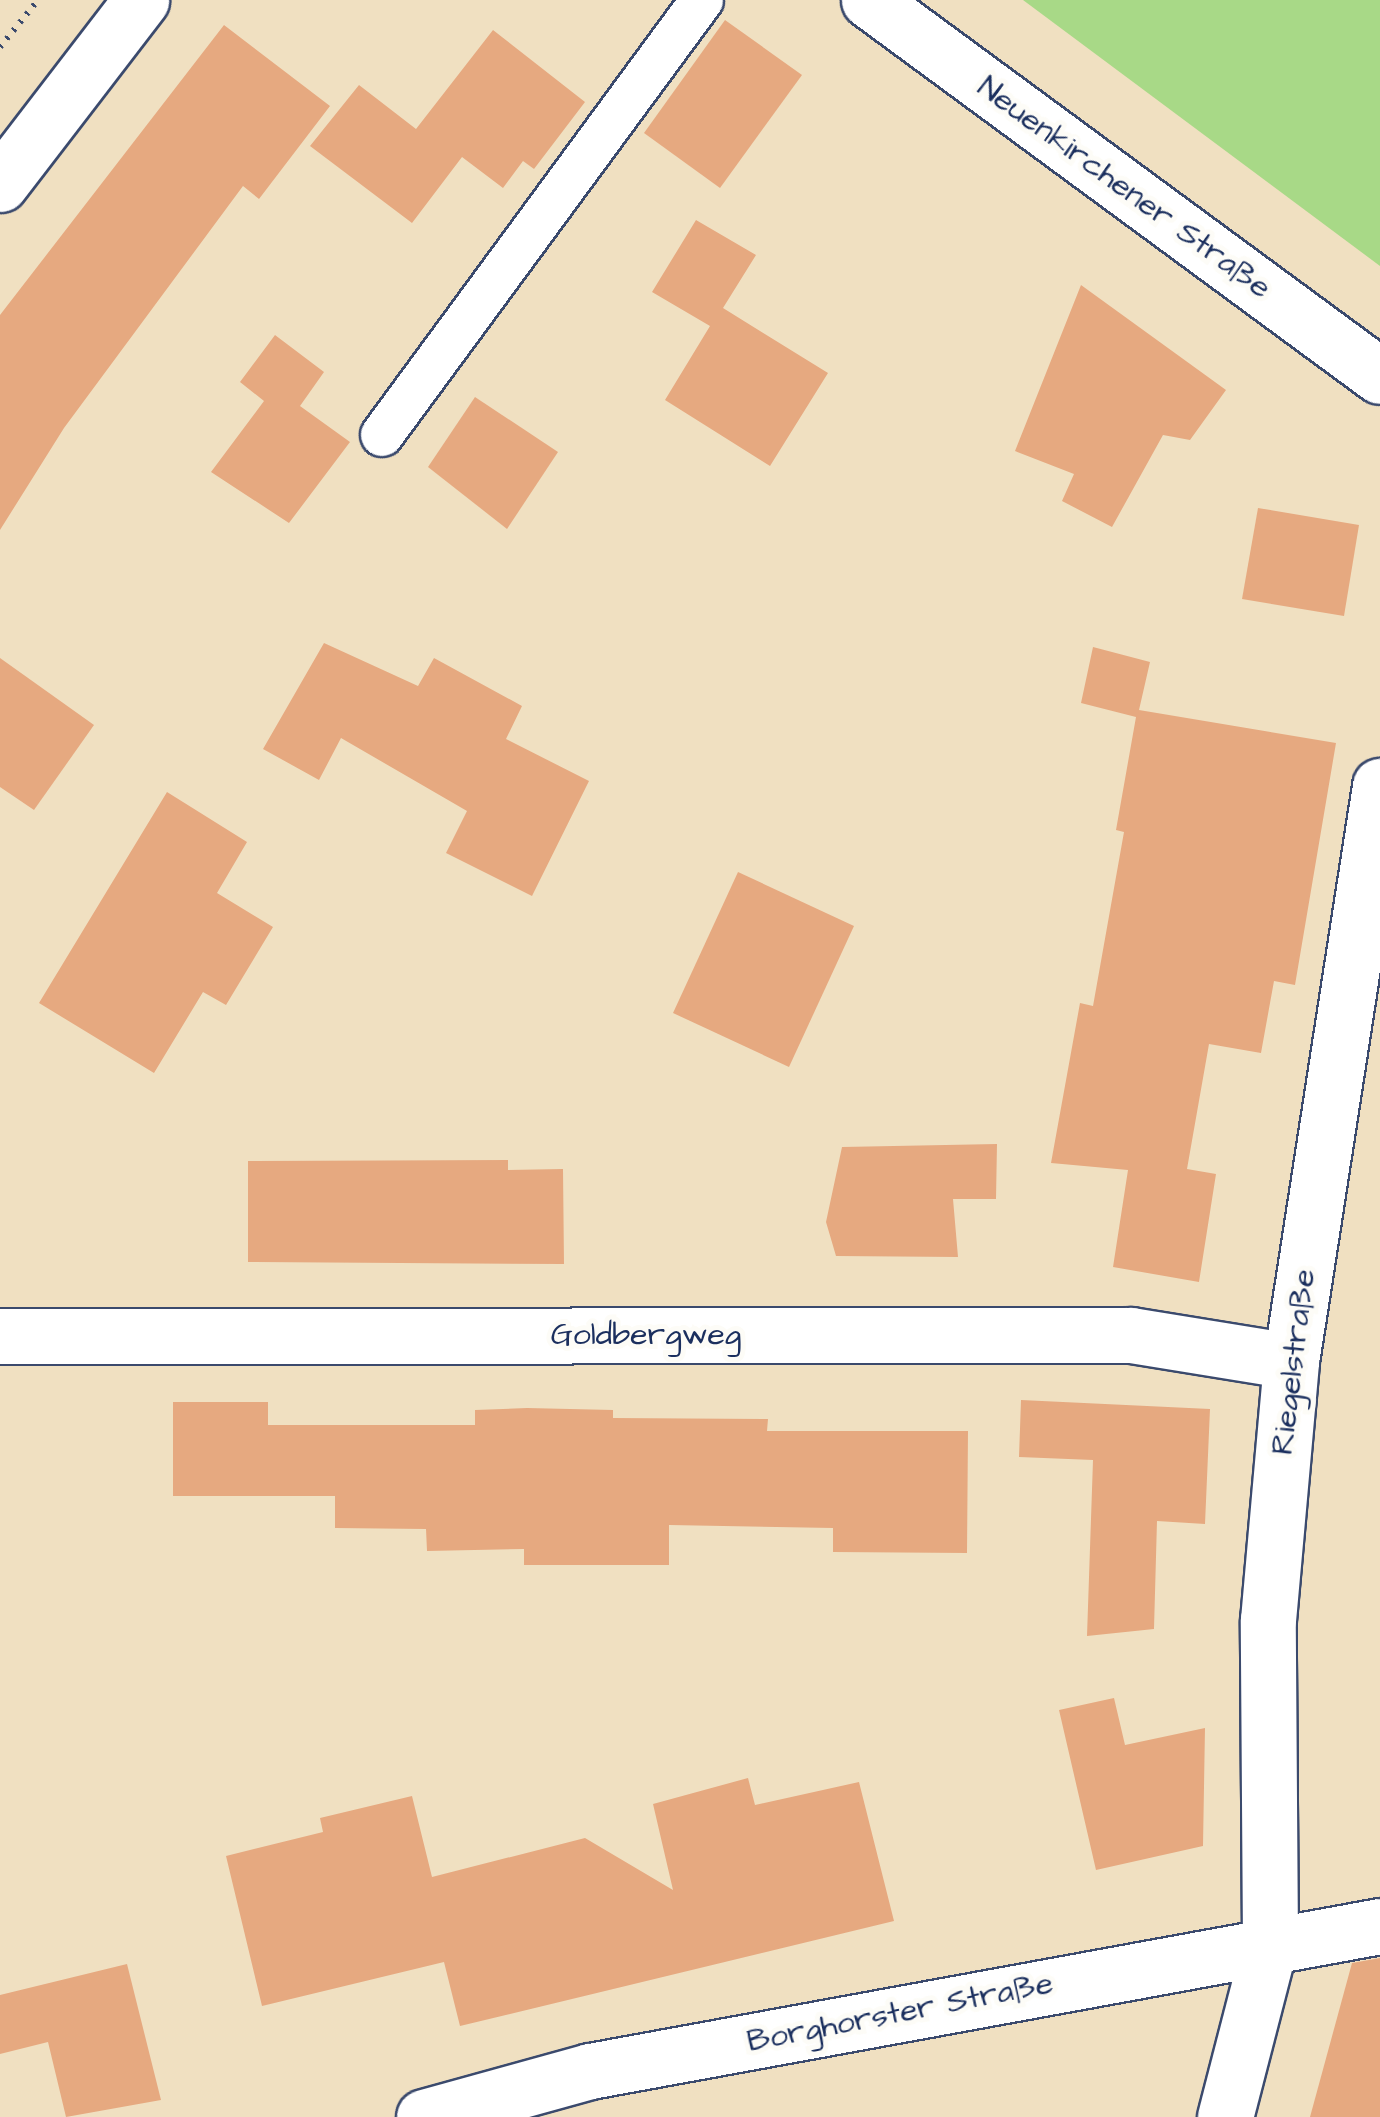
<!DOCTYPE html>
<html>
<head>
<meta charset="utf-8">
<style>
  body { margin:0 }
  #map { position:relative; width:1380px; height:2117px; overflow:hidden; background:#f0e0c1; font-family:"Architects Daughter",sans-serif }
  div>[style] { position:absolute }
  .green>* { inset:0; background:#a8d987 }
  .building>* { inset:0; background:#e6a980 }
  .path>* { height:6px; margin-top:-3px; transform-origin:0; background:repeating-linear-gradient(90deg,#3b4a6d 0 2.5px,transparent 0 10.5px) }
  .roads { filter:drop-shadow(2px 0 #3b4a6d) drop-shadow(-2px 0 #3b4a6d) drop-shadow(0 2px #3b4a6d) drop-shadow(0 -2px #3b4a6d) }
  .service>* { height:42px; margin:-21px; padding:0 21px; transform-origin:21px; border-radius:21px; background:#fff }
  .minor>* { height:55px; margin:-27.5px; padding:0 27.5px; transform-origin:27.5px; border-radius:27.5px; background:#fff }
  .secondary>* { height:55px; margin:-27.5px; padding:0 27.5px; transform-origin:27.5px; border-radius:27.5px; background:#fff }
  span { translate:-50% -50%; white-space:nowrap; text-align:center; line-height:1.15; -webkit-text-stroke:10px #fdfcf7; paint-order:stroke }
  .street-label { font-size:32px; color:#1b2f5e }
</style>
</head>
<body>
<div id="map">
  <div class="green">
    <i style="clip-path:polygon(1023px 0,1380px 0,1380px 266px)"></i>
  </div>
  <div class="building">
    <i style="clip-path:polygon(725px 20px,802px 75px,720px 188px,644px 133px)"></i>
    <i style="clip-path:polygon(224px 25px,330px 106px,259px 199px,243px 186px,64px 428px,0 530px,0 315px)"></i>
    <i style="clip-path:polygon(493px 30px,585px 102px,534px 169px,523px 161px,503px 188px,462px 157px,412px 223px,310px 146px,359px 85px,416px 129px)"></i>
    <i style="clip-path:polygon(696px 220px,756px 255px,723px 308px,828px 373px,770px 466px,665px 400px,710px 326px,652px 292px)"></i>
    <i style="clip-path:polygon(1081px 285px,1226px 390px,1190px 440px,1163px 435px,1112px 527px,1062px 501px,1074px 474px,1015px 451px)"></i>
    <i style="clip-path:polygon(275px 335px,324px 372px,300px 406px,350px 442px,289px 523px,211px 472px,264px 401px,240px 382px)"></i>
    <i style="clip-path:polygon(475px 397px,558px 452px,507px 529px,428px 467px)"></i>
    <i style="clip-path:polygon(1258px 508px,1359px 525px,1344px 616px,1242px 599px)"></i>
    <i style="clip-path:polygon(324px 643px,418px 686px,434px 658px,522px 706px,506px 739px,589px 781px,532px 896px,446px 853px,467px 811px,341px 738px,319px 780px,263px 749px)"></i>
    <i style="clip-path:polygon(1093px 647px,1150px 662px,1139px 710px,1336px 743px,1295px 985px,1274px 981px,1261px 1053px,1209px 1044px,1187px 1169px,1216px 1174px,1199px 1282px,1113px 1267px,1128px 1170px,1051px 1163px,1080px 1003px,1093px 1006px,1124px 832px,1116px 830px,1136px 717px,1081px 703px)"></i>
    <i style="clip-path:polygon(0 658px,94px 725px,34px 810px,0 787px)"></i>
    <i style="clip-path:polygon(167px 792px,247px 842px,217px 893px,273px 927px,226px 1005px,203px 992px,154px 1073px,39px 1003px)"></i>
    <i style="clip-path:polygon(738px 872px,854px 926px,789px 1067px,673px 1013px)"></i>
    <i style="clip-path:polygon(997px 1144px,996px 1199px,953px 1199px,958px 1257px,836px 1256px,826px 1222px,842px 1147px)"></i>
    <i style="clip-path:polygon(508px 1160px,508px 1170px,563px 1169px,564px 1264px,248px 1262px,248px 1161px)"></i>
    <i style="clip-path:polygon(1021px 1400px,1210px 1409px,1205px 1524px,1157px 1521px,1154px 1629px,1087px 1636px,1093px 1460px,1019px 1457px)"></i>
    <i style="clip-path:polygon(173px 1402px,268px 1402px,268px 1425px,475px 1425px,475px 1410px,527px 1408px,613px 1410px,613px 1418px,768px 1419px,767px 1431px,968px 1431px,967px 1553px,833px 1552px,833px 1528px,669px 1525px,669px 1565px,524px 1565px,524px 1549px,427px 1551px,426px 1529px,335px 1528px,335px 1496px,173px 1496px)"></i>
    <i style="clip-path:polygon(1114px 1698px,1125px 1745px,1205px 1728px,1203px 1846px,1096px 1870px,1059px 1710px)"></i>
    <i style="clip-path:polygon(748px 1778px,755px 1805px,859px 1782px,894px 1921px,460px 2026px,444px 1962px,262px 2006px,226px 1856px,323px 1832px,320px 1818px,412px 1796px,432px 1877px,585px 1838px,673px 1890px,653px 1804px)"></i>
    <i style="clip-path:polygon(1380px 1958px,1380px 2117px,1310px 2117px,1352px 1963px)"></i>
    <i style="clip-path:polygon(127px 1964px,161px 2100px,66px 2117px,48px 2042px,0 2054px,0 1995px)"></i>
  </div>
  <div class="path">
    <i style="left:0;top:47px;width:60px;rotate:-51deg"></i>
  </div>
  <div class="roads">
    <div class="service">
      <i style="left:382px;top:435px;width:540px;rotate:-53.66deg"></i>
    </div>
    <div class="minor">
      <i style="left:0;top:184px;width:232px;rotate:-52.5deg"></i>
      <i style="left:0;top:1336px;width:1131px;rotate:-0.05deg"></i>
      <i style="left:1131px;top:1335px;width:162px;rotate:9.2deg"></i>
      <i style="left:1225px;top:2117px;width:180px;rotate:-75.5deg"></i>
      <i style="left:1270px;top:1943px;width:323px;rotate:-90.4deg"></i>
      <i style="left:1268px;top:1620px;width:260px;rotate:-84.9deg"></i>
      <i style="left:1291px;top:1361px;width:582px;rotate:-81.2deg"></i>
    </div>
    <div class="secondary">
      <i style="left:869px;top:0;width:634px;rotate:36.35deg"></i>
      <i style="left:424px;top:2117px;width:172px;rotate:-15.5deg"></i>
      <i style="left:590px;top:2071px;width:803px;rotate:-10.4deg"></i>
    </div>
  </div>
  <div class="street-label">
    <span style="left:1124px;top:188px;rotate:36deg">Neuenkirchener Straße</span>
    <span style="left:646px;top:1335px">Goldbergweg</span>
    <span style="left:1294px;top:1362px;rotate:-83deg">Riegelstraße</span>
    <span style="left:900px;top:2013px;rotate:-11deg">Borghorster Straße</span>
  </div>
</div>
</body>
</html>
